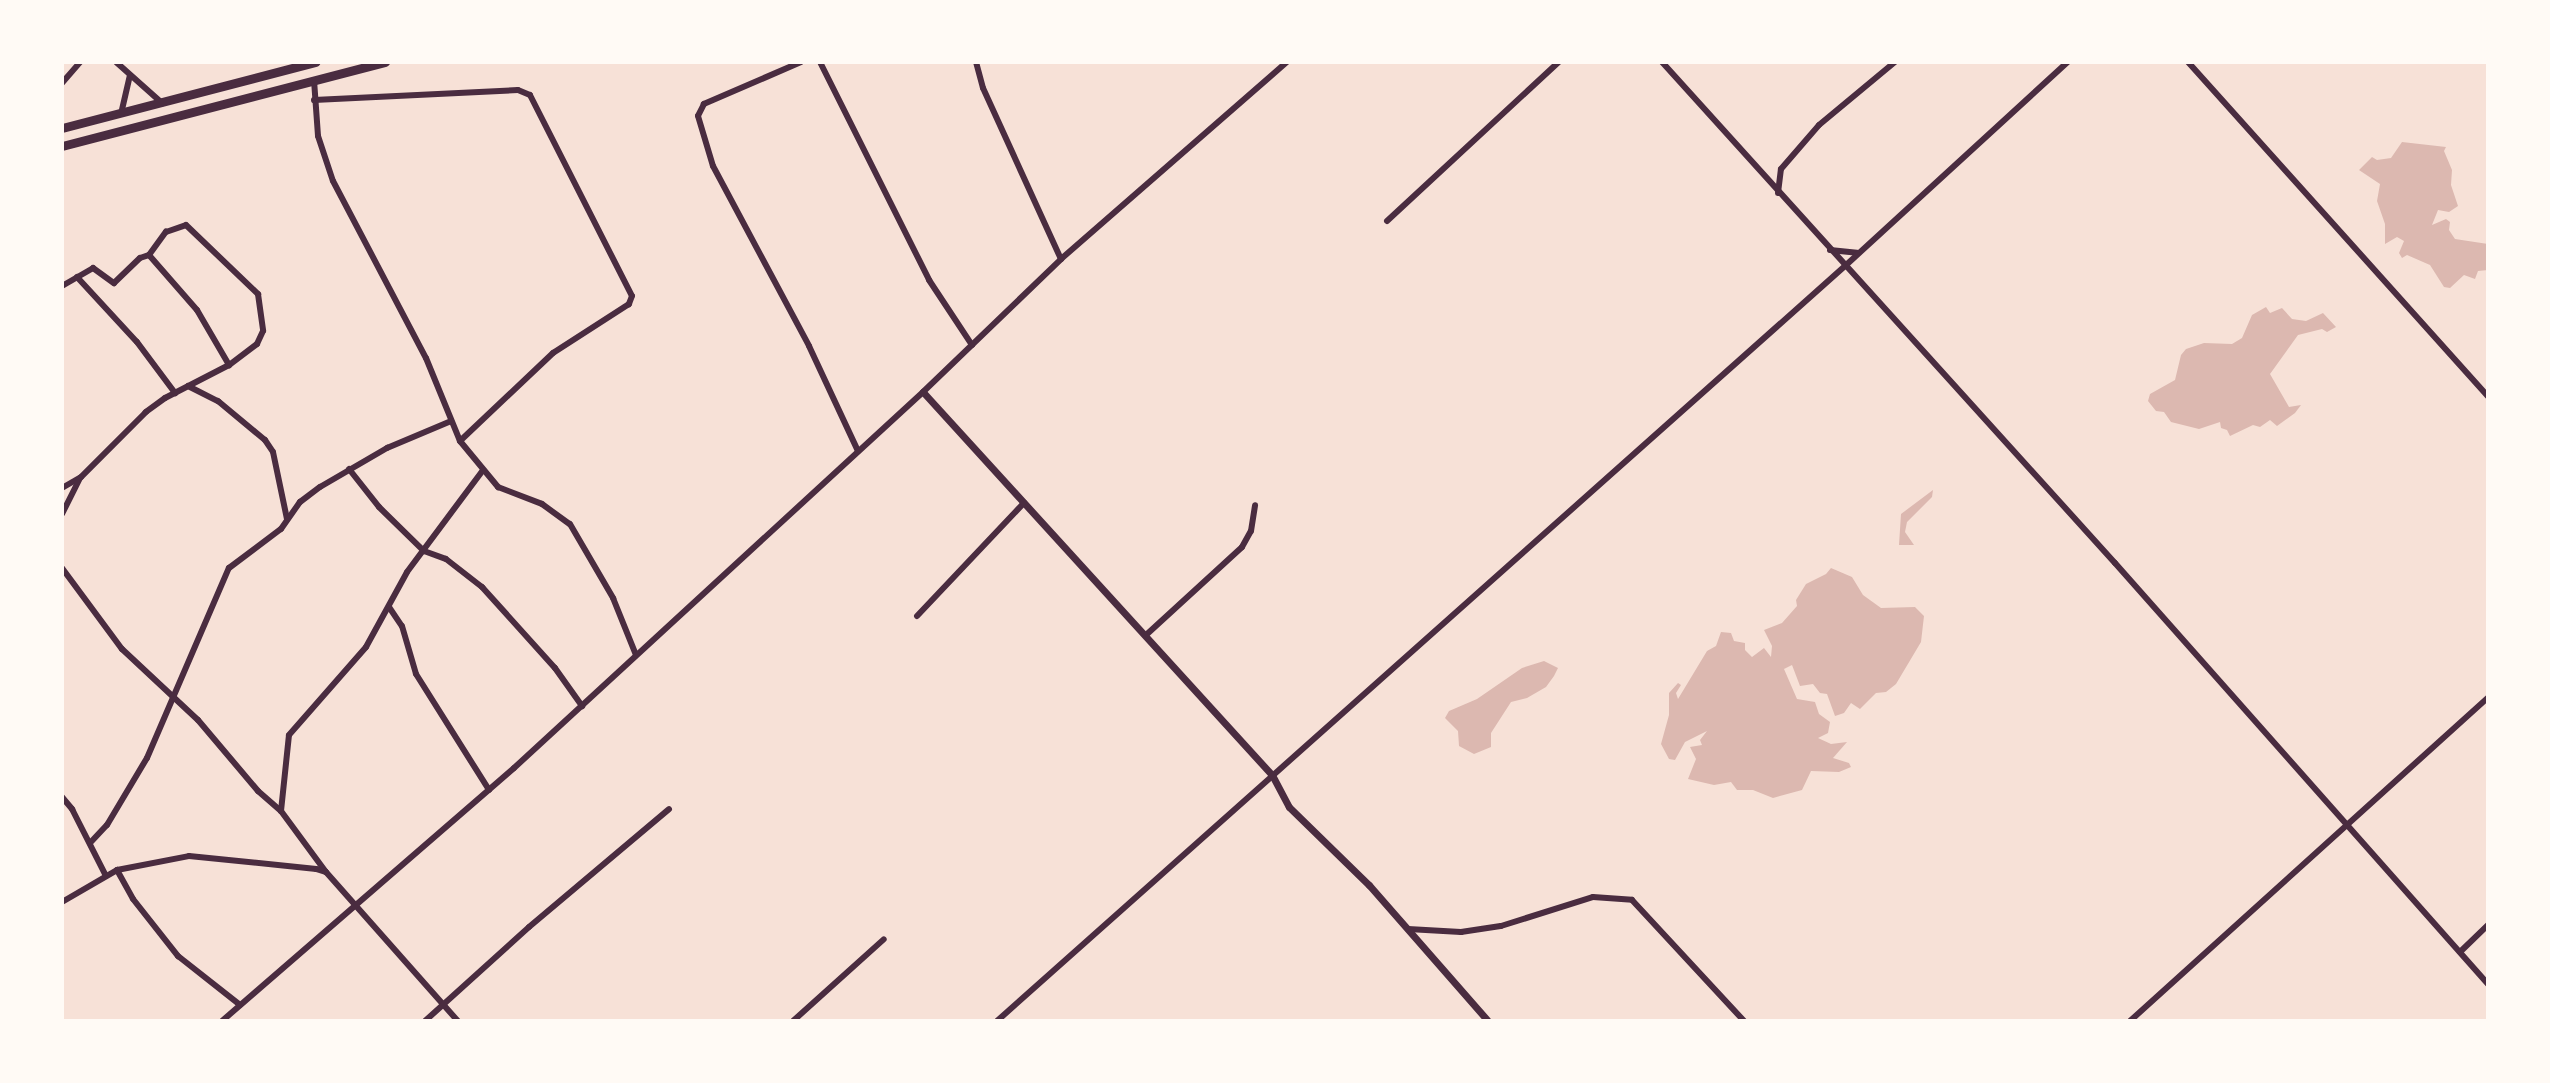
<!DOCTYPE html>
<html>
<head>
<meta charset="utf-8">
<style>
  body { margin:0 }
  #map { position:relative; width:2550px; height:1083px; overflow:hidden; background:#f7e1d7; font-family:Cabin,sans-serif }
  div>[style] { position:absolute }
  .water>* { inset:0; background:#dcb8b0 }
  .minor>* { height:6px; margin:-3px; padding:0 3px; transform-origin:3px; border-radius:3px; background:#4a2c40 }
  .tertiary>* { height:7px; margin:-3.5px; padding:0 3.5px; transform-origin:3.5px; border-radius:3.5px; background:#4a2c40 }
  .primary>* { height:9px; margin:-4.5px; padding:0 4.5px; transform-origin:4.5px; border-radius:4.5px; background:#4a2c40 }
  span { translate:-50% -50%; white-space:nowrap; text-align:center; line-height:1.15; -webkit-text-stroke:7px #fffaf5; paint-order:stroke }
  .frame { position:absolute; inset:0; border:64px solid #fffaf5; pointer-events:none }
</style>
</head>
<body>
<div id="map">
  <div class="water">
    <i style="clip-path:polygon(2402px 142px,2446px 147px,2444px 151px,2452px 170px,2451px 185px,2458px 206px,2449px 212px,2438px 210px,2432px 225px,2446px 219px,2450px 222px,2449px 230px,2455px 239px,2488px 244px,2488px 270px,2478px 271px,2475px 279px,2464px 275px,2450px 288px,2444px 287px,2430px 265px,2407px 255px,2402px 258px,2399px 253px,2404px 241px,2397px 237px,2385px 244px,2385px 224px,2377px 201px,2380px 184px,2359px 170px,2372px 157px,2377px 160px,2391px 158px)"></i>
    <i style="clip-path:polygon(2266px 307px,2270px 313px,2282px 308px,2292px 319px,2306px 321px,2323px 313px,2336px 327px,2327px 332px,2322px 329px,2298px 335px,2270px 374px,2289px 407px,2301px 405px,2295px 413px,2277px 426px,2270px 420px,2260px 427px,2253px 425px,2230px 436px,2227px 430px,2221px 428px,2220px 422px,2199px 429px,2171px 422px,2164px 412px,2156px 411px,2148px 401px,2150px 394px,2175px 380px,2181px 355px,2186px 349px,2204px 343px,2232px 344px,2242px 338px,2252px 315px)"></i>
    <i style="clip-path:polygon(1933px 490px,1932px 497px,1907px 522px,1905px 532px,1914px 545px,1899px 545px,1901px 514px)"></i>
    <i style="clip-path:polygon(1831px 568px,1852px 577px,1863px 595px,1881px 608px,1915px 607px,1924px 616px,1921px 642px,1896px 684px,1886px 692px,1876px 693px,1860px 709px,1851px 703px,1844px 713px,1835px 716px,1827px 694px,1820px 693px,1813px 684px,1800px 686px,1792px 665px,1784px 669px,1797px 699px,1815px 702px,1819px 714px,1830px 722px,1828px 733px,1818px 738px,1831px 744px,1847px 742px,1833px 758px,1849px 763px,1851px 767px,1839px 772px,1811px 771px,1802px 790px,1773px 798px,1753px 790px,1737px 790px,1731px 782px,1714px 785px,1688px 779px,1696px 759px,1690px 747px,1702px 745px,1700px 740px,1707px 731px,1685px 742px,1675px 760px,1669px 759px,1661px 744px,1669px 715px,1669px 693px,1678px 683px,1681px 685px,1676px 693px,1678px 699px,1707px 651px,1716px 646px,1721px 632px,1731px 633px,1734px 641px,1745px 643px,1745px 650px,1752px 657px,1764px 648px,1771px 657px,1772px 646px,1764px 630px,1782px 623px,1797px 606px,1796px 600px,1806px 584px,1826px 574px)"></i>
    <i style="clip-path:polygon(1544px 661px,1558px 668px,1554px 676px,1546px 687px,1527px 698px,1511px 702px,1491px 733px,1491px 747px,1474px 754px,1459px 746px,1458px 731px,1445px 718px,1449px 711px,1477px 699px,1522px 668px)"></i>
  </div>
  <div class="minor">
    <i style="left:116px;top:62px;width:62px;rotate:41.7deg"></i>
    <i style="left:801px;top:62px;width:106px;rotate:156.6deg"></i>
    <i style="left:704px;top:104px;width:13px;rotate:117deg"></i>
    <i style="left:698px;top:116px;width:52px;rotate:73.3deg"></i>
    <i style="left:713px;top:166px;width:204px;rotate:61.9deg"></i>
    <i style="left:809px;top:346px;width:116px;rotate:65deg"></i>
    <i style="left:820px;top:62px;width:244px;rotate:63.4deg"></i>
    <i style="left:929px;top:280px;width:78px;rotate:56.5deg"></i>
    <i style="left:976px;top:62px;width:27px;rotate:75deg"></i>
    <i style="left:983px;top:88px;width:188px;rotate:65.5deg"></i>
    <i style="left:1662px;top:62px;width:675px;rotate:47.88deg"></i>
    <i style="left:2115px;top:563px;width:562px;rotate:48.46deg"></i>
    <i style="left:2188px;top:62px;width:449px;rotate:48.1deg"></i>
    <i style="left:314px;top:80px;width:56px;rotate:85.9deg"></i>
    <i style="left:318px;top:136px;width:47px;rotate:71.6deg"></i>
    <i style="left:333px;top:181px;width:200px;rotate:62.3deg"></i>
    <i style="left:426px;top:358px;width:90px;rotate:67.7deg"></i>
    <i style="left:460px;top:441px;width:60px;rotate:50.4deg"></i>
    <i style="left:498px;top:487px;width:47px;rotate:21.1deg"></i>
    <i style="left:542px;top:504px;width:34px;rotate:36deg"></i>
    <i style="left:570px;top:524px;width:86px;rotate:59.8deg"></i>
    <i style="left:613px;top:598px;width:61px;rotate:68deg"></i>
    <i style="left:62px;top:83px;width:28px;rotate:-49deg"></i>
    <i style="left:314px;top:100px;width:204px;rotate:-2.8deg"></i>
    <i style="left:518px;top:90px;width:13px;rotate:23deg"></i>
    <i style="left:530px;top:95px;width:225px;rotate:63.1deg"></i>
    <i style="left:632px;top:296px;width:9px;rotate:111deg"></i>
    <i style="left:629px;top:304px;width:90px;rotate:147.2deg"></i>
    <i style="left:553px;top:353px;width:128px;rotate:136.6deg"></i>
    <i style="left:121px;top:114px;width:39px;rotate:-77deg"></i>
    <i style="left:1778px;top:193px;width:24px;rotate:-83deg"></i>
    <i style="left:1781px;top:169px;width:58px;rotate:-49.2deg"></i>
    <i style="left:1819px;top:125px;width:99px;rotate:-39.7deg"></i>
    <i style="left:1387px;top:221px;width:234px;rotate:-42.8deg"></i>
    <i style="left:1830px;top:250px;width:27px;rotate:6deg"></i>
    <i style="left:149px;top:255px;width:73px;rotate:48.9deg"></i>
    <i style="left:197px;top:310px;width:64px;rotate:59.8deg"></i>
    <i style="left:77px;top:277px;width:88px;rotate:47.3deg"></i>
    <i style="left:137px;top:342px;width:64px;rotate:53.3deg"></i>
    <i style="left:62px;top:286px;width:36px;rotate:-30deg"></i>
    <i style="left:93px;top:268px;width:26px;rotate:36deg"></i>
    <i style="left:114px;top:283px;width:36px;rotate:-44deg"></i>
    <i style="left:140px;top:258px;width:9px;rotate:-18deg"></i>
    <i style="left:149px;top:255px;width:29px;rotate:-54deg"></i>
    <i style="left:166px;top:232px;width:21px;rotate:-19deg"></i>
    <i style="left:186px;top:225px;width:100px;rotate:43.8deg"></i>
    <i style="left:258px;top:294px;width:37px;rotate:82deg"></i>
    <i style="left:263px;top:331px;width:14px;rotate:115deg"></i>
    <i style="left:257px;top:344px;width:35px;rotate:143deg"></i>
    <i style="left:229px;top:365px;width:72px;rotate:152.7deg"></i>
    <i style="left:165px;top:398px;width:24px;rotate:144deg"></i>
    <i style="left:146px;top:412px;width:92px;rotate:135deg"></i>
    <i style="left:81px;top:477px;width:22px;rotate:150deg"></i>
    <i style="left:188px;top:386px;width:34px;rotate:27deg"></i>
    <i style="left:218px;top:401px;width:61px;rotate:39.7deg"></i>
    <i style="left:265px;top:440px;width:14px;rotate:56deg"></i>
    <i style="left:273px;top:452px;width:68px;rotate:78.2deg"></i>
    <i style="left:349px;top:469px;width:48px;rotate:51.7deg"></i>
    <i style="left:379px;top:507px;width:63px;rotate:44.4deg"></i>
    <i style="left:424px;top:551px;width:23px;rotate:20deg"></i>
    <i style="left:446px;top:559px;width:46px;rotate:37.9deg"></i>
    <i style="left:482px;top:587px;width:109px;rotate:48deg"></i>
    <i style="left:555px;top:668px;width:47px;rotate:54.6deg"></i>
    <i style="left:62px;top:514px;width:40px;rotate:-63.4deg"></i>
    <i style="left:62px;top:568px;width:101px;rotate:53.5deg"></i>
    <i style="left:122px;top:649px;width:104px;rotate:43.1deg"></i>
    <i style="left:198px;top:720px;width:93px;rotate:49.8deg"></i>
    <i style="left:258px;top:791px;width:30px;rotate:41deg"></i>
    <i style="left:281px;top:811px;width:76px;rotate:53.6deg"></i>
    <i style="left:389px;top:607px;width:23px;rotate:56deg"></i>
    <i style="left:402px;top:626px;width:50px;rotate:73.7deg"></i>
    <i style="left:416px;top:674px;width:137px;rotate:57.8deg"></i>
    <i style="left:917px;top:616px;width:156px;rotate:-46.6deg"></i>
    <i style="left:1146px;top:635px;width:130px;rotate:-42.5deg"></i>
    <i style="left:1242px;top:547px;width:18px;rotate:-61deg"></i>
    <i style="left:1251px;top:531px;width:26px;rotate:-81deg"></i>
    <i style="left:62px;top:797px;width:16px;rotate:50deg"></i>
    <i style="left:72px;top:809px;width:75px;rotate:63.1deg"></i>
    <i style="left:281px;top:811px;width:76px;rotate:-84deg"></i>
    <i style="left:289px;top:735px;width:117px;rotate:-48.8deg"></i>
    <i style="left:366px;top:647px;width:85px;rotate:-61.3deg"></i>
    <i style="left:407px;top:572px;width:127px;rotate:-53.3deg"></i>
    <i style="left:90px;top:843px;width:25px;rotate:-47deg"></i>
    <i style="left:107px;top:825px;width:78px;rotate:-59.2deg"></i>
    <i style="left:147px;top:758px;width:207px;rotate:-66.7deg"></i>
    <i style="left:229px;top:568px;width:65px;rotate:-36.9deg"></i>
    <i style="left:281px;top:529px;width:33px;rotate:-55deg"></i>
    <i style="left:300px;top:502px;width:25px;rotate:-37deg"></i>
    <i style="left:320px;top:487px;width:78px;rotate:-30.2deg"></i>
    <i style="left:387px;top:448px;width:69px;rotate:-22.9deg"></i>
    <i style="left:117px;top:870px;width:33px;rotate:61deg"></i>
    <i style="left:133px;top:899px;width:73px;rotate:51.7deg"></i>
    <i style="left:178px;top:956px;width:79px;rotate:38.3deg"></i>
    <i style="left:62px;top:902px;width:64px;rotate:-30.2deg"></i>
    <i style="left:117px;top:870px;width:73px;rotate:-11deg"></i>
    <i style="left:189px;top:856px;width:128px;rotate:5.8deg"></i>
    <i style="left:316px;top:869px;width:10px;rotate:17deg"></i>
    <i style="left:326px;top:872px;width:199px;rotate:48.5deg"></i>
    <i style="left:1408px;top:929px;width:53px;rotate:3.2deg"></i>
    <i style="left:1461px;top:932px;width:40px;rotate:-8.5deg"></i>
    <i style="left:1501px;top:926px;width:96px;rotate:-17.5deg"></i>
    <i style="left:1593px;top:897px;width:39px;rotate:4deg"></i>
    <i style="left:1632px;top:900px;width:165px;rotate:47.2deg"></i>
    <i style="left:2460px;top:952px;width:39px;rotate:-44deg"></i>
    <i style="left:222px;top:1021px;width:386px;rotate:-40.9deg"></i>
    <i style="left:514px;top:768px;width:556px;rotate:-42.59deg"></i>
    <i style="left:923px;top:392px;width:192px;rotate:-43.9deg"></i>
    <i style="left:1061px;top:259px;width:300px;rotate:-41.1deg"></i>
    <i style="left:425px;top:1021px;width:140px;rotate:-42.1deg"></i>
    <i style="left:529px;top:927px;width:183px;rotate:-40.1deg"></i>
    <i style="left:793px;top:1021px;width:122px;rotate:-42deg"></i>
    <i style="left:997px;top:1021px;width:1135px;rotate:-41.68deg"></i>
    <i style="left:1845px;top:266px;width:302px;rotate:-42.5deg"></i>
    <i style="left:2130px;top:1021px;width:482px;rotate:-42.1deg"></i>
  </div>
  <div class="tertiary">
    <i style="left:923px;top:392px;width:518px;rotate:47.66deg"></i>
    <i style="left:1272px;top:775px;width:36px;rotate:62deg"></i>
    <i style="left:1289px;top:807px;width:112px;rotate:44.3deg"></i>
    <i style="left:1369px;top:885px;width:181px;rotate:48.8deg"></i>
  </div>
  <div class="primary">
    <i style="left:62px;top:128px;width:262px;rotate:-14.6deg"></i>
    <i style="left:62px;top:146px;width:334px;rotate:-14.6deg"></i>
  </div>
  <div class="frame"></div>
</div>
</body>
</html>
